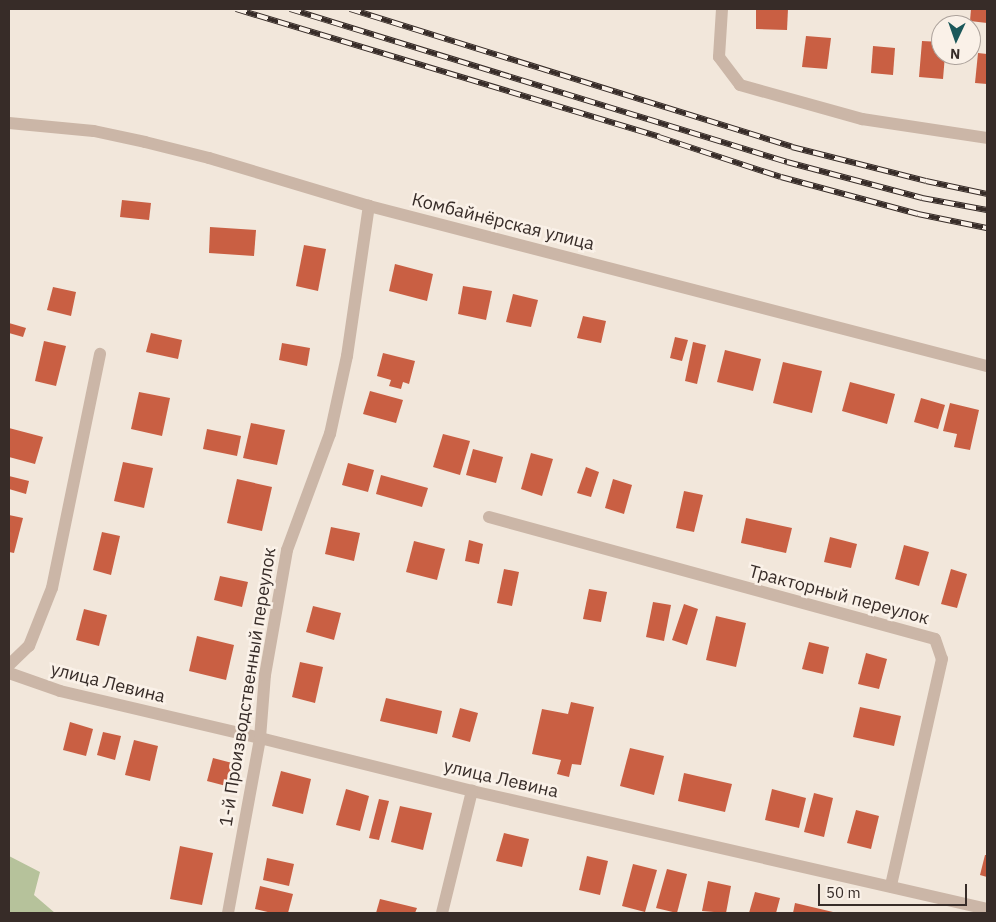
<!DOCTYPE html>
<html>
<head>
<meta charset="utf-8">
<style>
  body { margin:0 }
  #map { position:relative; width:996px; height:922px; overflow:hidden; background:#f2e7db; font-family:"IBM Plex Sans",sans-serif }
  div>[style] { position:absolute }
  .green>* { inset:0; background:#b6c29b }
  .building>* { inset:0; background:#c95f43 }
  .minor>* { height:12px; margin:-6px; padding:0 6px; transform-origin:6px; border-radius:6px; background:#cbb6a7 }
  .rail>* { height:5.5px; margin-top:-2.75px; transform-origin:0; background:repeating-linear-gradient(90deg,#faf1e8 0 11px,#372c28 0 22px); box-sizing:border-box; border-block:1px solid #372c28 }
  span { translate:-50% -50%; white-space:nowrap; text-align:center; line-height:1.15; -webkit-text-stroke:5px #faf1e8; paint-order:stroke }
  .street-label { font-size:18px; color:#372c28 }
  .frame { position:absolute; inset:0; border:10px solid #372c28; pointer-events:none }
  .north { position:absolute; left:931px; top:15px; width:50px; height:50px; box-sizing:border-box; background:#faf1e8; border:1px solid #aca29b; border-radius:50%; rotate:183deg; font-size:14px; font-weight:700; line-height:20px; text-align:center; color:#372c28 }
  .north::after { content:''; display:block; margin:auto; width:18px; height:22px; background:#1c585a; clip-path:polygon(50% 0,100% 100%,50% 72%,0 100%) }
  .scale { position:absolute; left:818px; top:884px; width:149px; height:22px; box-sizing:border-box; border:2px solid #372c28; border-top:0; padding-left:6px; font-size:15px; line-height:18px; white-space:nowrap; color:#372c28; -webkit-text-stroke:4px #faf1e8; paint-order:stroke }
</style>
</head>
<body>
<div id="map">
  <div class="green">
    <i style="clip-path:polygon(9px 856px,40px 872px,34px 895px,55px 913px,9px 913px)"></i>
  </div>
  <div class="building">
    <i style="clip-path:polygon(756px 9px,788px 9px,787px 30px,756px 29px)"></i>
    <i style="clip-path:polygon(971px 9px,987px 9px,987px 23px,970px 21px)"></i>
    <i style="clip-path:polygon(806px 36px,831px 38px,827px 69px,802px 67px)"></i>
    <i style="clip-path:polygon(922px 41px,941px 42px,941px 55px,945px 55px,943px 79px,919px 77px)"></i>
    <i style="clip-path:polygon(873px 46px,895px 48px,893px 75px,871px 73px)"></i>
    <i style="clip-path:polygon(978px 53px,987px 54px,987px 84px,975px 83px)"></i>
    <i style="clip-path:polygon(122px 200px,151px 203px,149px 220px,120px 217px)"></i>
    <i style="clip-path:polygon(210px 227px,256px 230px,254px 256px,209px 253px)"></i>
    <i style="clip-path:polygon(304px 245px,326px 249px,318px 291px,296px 286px)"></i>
    <i style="clip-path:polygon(395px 264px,433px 274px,427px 301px,389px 291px)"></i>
    <i style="clip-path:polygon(463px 286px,492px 291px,486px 320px,458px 314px)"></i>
    <i style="clip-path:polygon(53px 287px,76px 292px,71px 316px,47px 310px)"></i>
    <i style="clip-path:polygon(513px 294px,538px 300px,531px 327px,506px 322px)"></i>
    <i style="clip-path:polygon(583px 316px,606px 321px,601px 343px,577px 338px)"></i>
    <i style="clip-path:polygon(9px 323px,26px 328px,23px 337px,9px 333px)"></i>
    <i style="clip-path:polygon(151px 333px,182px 340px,178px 359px,146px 352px)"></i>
    <i style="clip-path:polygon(675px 337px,688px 340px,682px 361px,670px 358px)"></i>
    <i style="clip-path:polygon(44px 341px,66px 346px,56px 386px,35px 381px)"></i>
    <i style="clip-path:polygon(693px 342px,706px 345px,697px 384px,685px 381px)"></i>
    <i style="clip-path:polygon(282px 343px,310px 348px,307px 366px,279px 360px)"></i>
    <i style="clip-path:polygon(725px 350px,761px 359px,753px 391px,717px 382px)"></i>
    <i style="clip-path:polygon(383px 353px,415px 361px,409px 384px,403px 382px,401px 389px,389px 386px,391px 380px,377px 376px)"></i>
    <i style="clip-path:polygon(783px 362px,822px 371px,812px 413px,773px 403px)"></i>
    <i style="clip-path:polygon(850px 382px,895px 394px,887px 424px,842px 411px)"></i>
    <i style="clip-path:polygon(370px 391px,403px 400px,396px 423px,363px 414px)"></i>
    <i style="clip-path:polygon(139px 392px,170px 398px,162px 436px,131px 429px)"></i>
    <i style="clip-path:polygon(921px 398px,945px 405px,938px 429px,914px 422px)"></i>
    <i style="clip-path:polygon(950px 403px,979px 410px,970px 450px,954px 447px,957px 434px,943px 431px)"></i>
    <i style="clip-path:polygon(251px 423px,285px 430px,277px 465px,243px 458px)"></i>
    <i style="clip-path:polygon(9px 428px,43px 437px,35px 464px,9px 457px)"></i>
    <i style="clip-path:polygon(207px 429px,241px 436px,237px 456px,203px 449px)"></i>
    <i style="clip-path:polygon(443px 434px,470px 441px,460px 475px,433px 467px)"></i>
    <i style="clip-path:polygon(473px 449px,503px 457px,496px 483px,466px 475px)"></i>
    <i style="clip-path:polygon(531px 453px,553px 459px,542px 496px,521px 489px)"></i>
    <i style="clip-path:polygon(123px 462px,153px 468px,144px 508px,114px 501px)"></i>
    <i style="clip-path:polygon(348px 463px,374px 470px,368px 492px,342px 485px)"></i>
    <i style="clip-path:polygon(586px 467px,599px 472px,591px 497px,577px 493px)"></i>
    <i style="clip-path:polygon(381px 475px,428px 488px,422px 507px,376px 494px)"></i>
    <i style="clip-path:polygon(9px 476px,29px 481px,26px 494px,9px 489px)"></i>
    <i style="clip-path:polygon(237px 479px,272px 487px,262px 531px,227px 523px)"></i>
    <i style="clip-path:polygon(613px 479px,632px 485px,624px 514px,605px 508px)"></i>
    <i style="clip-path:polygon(684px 491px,703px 495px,694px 532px,676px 528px)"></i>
    <i style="clip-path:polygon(9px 515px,23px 518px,14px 553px,9px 552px)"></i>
    <i style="clip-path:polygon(746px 518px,792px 528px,786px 553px,741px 543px)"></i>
    <i style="clip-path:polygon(331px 527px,360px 533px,354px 561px,325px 554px)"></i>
    <i style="clip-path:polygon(102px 532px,120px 536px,111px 575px,93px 570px)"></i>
    <i style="clip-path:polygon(830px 537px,857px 544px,851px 568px,824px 562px)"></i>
    <i style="clip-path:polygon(469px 540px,483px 544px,479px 564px,465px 561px)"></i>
    <i style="clip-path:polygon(414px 541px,445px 549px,437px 580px,406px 572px)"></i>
    <i style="clip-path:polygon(904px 545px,929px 552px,919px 586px,895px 579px)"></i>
    <i style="clip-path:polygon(504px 569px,519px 572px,512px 606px,497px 603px)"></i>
    <i style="clip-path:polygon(951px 569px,967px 574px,957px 608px,941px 604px)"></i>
    <i style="clip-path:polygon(220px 576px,248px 582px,242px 607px,214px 600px)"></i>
    <i style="clip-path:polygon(589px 589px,607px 592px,601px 622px,583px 619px)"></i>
    <i style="clip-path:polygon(653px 602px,671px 605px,664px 641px,646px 637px)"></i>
    <i style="clip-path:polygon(684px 604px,698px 609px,687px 645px,672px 640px)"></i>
    <i style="clip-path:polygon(313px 606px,341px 613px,334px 640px,306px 632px)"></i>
    <i style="clip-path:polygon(84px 609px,107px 615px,99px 646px,76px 640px)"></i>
    <i style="clip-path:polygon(716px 616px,746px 623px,736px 667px,706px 660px)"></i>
    <i style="clip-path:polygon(197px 636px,234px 645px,226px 680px,189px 671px)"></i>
    <i style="clip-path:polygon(809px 642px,829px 647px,823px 674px,802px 669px)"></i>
    <i style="clip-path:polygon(866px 653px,887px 659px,879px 689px,858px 684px)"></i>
    <i style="clip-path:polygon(300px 662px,323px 667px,315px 703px,292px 697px)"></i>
    <i style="clip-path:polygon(386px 698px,442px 711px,437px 734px,380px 721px)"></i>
    <i style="clip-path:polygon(571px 702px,594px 707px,581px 765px,572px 764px,569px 777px,557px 774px,561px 760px,532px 754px,542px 709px,568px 714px)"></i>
    <i style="clip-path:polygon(860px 707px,901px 716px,894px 746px,853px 737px)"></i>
    <i style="clip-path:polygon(460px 708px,478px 713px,470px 742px,452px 737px)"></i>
    <i style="clip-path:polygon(70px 722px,93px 729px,86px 756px,63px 750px)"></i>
    <i style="clip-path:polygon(103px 732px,121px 736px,115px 760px,97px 755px)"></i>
    <i style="clip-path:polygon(134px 740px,158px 746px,150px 781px,125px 775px)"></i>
    <i style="clip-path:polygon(630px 748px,664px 756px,654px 795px,620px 786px)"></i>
    <i style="clip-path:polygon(213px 758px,236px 764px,230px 787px,207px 781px)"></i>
    <i style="clip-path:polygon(281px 771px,311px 779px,303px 814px,272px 806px)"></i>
    <i style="clip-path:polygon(684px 773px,732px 784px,725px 812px,678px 801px)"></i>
    <i style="clip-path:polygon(346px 789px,369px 796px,360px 831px,336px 825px)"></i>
    <i style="clip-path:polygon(772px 789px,806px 798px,799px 828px,765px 820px)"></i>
    <i style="clip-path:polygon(814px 793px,833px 798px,824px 837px,804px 832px)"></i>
    <i style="clip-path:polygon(379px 799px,389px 801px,379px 840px,369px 838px)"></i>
    <i style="clip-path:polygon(400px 806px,432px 813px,423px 850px,391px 842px)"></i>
    <i style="clip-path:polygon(856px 810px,879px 816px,871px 849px,847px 843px)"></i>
    <i style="clip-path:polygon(504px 833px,529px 839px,522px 867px,496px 861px)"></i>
    <i style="clip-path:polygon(180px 846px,213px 853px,202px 905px,170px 899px)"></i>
    <i style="clip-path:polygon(985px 855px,987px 855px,987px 877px,980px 875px)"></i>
    <i style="clip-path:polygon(587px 856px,608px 861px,600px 895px,579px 890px)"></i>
    <i style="clip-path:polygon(267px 858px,294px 864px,289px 886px,263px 880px)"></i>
    <i style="clip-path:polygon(633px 864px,657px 870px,645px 912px,622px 906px)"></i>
    <i style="clip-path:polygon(667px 869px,687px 874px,677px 913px,656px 908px)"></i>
    <i style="clip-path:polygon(708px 881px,731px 886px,726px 913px,702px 911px)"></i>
    <i style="clip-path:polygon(260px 886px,293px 894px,288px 913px,272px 913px,255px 909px)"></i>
    <i style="clip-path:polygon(755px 892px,780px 898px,776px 913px,749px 913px)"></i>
    <i style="clip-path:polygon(380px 899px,417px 908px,415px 913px,376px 913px)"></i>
    <i style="clip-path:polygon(795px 903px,833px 912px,832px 913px,793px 913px)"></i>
  </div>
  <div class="minor">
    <i style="left:722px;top:9px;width:48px;rotate:93.6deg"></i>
    <i style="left:719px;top:57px;width:35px;rotate:53deg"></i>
    <i style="left:740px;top:85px;width:127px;rotate:15.6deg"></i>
    <i style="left:862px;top:119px;width:126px;rotate:8.6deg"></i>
    <i style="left:9px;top:123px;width:85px;rotate:5.4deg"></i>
    <i style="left:94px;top:131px;width:52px;rotate:12.2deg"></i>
    <i style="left:145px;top:142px;width:66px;rotate:14deg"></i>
    <i style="left:209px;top:158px;width:167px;rotate:16.7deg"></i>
    <i style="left:369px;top:206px;width:638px;rotate:14.52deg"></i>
    <i style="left:489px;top:517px;width:462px;rotate:15.3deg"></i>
    <i style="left:935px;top:639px;width:21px;rotate:71deg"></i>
    <i style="left:942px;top:659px;width:233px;rotate:102.7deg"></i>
    <i style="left:9px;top:665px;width:28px;rotate:-44deg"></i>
    <i style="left:29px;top:646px;width:62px;rotate:-68.4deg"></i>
    <i style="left:52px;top:588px;width:239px;rotate:-78.4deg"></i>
    <i style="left:9px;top:673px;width:54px;rotate:19.4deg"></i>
    <i style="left:60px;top:691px;width:205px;rotate:13.2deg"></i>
    <i style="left:260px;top:738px;width:219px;rotate:14deg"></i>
    <i style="left:472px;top:791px;width:528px;rotate:12.91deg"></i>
    <i style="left:228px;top:913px;width:178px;rotate:-79.6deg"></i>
    <i style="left:260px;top:738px;width:63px;rotate:-85.5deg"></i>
    <i style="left:265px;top:675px;width:127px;rotate:-80deg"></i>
    <i style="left:287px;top:550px;width:124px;rotate:-69.7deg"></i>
    <i style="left:330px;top:434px;width:80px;rotate:-77.7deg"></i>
    <i style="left:347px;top:356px;width:152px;rotate:-81.7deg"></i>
    <i style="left:442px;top:913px;width:126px;rotate:-76.2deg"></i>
  </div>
  <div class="rail">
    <i style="left:236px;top:9px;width:442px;rotate:16.8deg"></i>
    <i style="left:659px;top:137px;width:128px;rotate:18.2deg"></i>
    <i style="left:781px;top:177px;width:142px;rotate:15.1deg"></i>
    <i style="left:918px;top:214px;width:70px;rotate:11.5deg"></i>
    <i style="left:290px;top:9px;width:520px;rotate:17.11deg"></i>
    <i style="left:787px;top:162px;width:140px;rotate:14.9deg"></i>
    <i style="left:922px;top:198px;width:66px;rotate:10.5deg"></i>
    <i style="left:350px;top:9px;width:463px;rotate:17.3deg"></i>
    <i style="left:792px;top:147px;width:138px;rotate:14.2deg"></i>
    <i style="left:926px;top:181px;width:62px;rotate:12deg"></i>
  </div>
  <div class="street-label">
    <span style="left:503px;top:222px;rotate:14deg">Комбайнёрская улица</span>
    <span style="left:839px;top:595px;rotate:15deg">Тракторный переулок</span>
    <span style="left:108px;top:683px;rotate:14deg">улица Левина</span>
    <span style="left:248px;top:687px;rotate:-81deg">1-й Производственный переулок</span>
    <span style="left:501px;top:779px;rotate:13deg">улица Левина</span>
  </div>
  <div class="frame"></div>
  <div class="north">N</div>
  <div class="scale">50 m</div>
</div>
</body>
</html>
